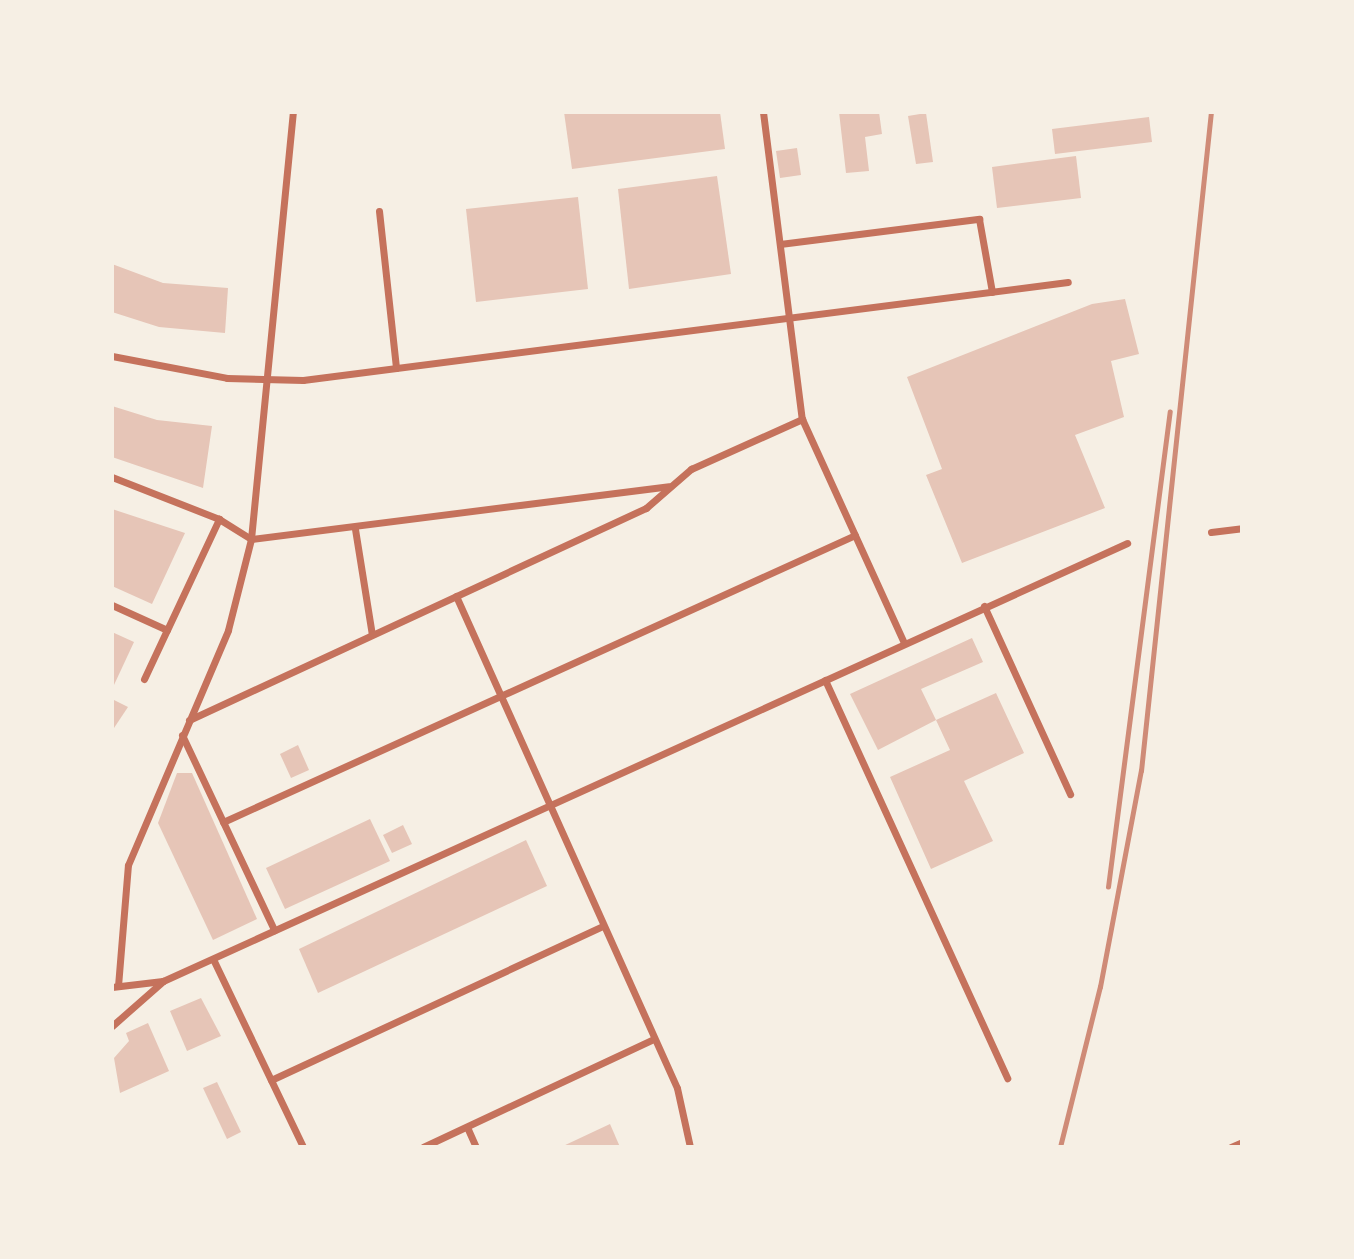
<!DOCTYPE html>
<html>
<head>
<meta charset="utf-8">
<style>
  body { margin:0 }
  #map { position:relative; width:1354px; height:1259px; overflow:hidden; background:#f6efe4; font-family:Raleway,sans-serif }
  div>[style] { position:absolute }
  .building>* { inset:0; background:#e6c5b7 }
  .minor>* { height:7px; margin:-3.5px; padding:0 3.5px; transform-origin:3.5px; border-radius:3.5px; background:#c5725c }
  .rail>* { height:4.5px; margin:-2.25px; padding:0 2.25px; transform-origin:2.25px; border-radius:2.25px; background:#cf8b77 }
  span { translate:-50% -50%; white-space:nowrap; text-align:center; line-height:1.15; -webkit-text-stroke:7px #f6efe4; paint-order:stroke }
  .frame { position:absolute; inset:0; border:114px solid #f6efe4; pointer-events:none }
</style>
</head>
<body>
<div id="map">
  <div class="building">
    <i style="clip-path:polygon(564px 112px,720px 112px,725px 149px,572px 169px)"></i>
    <i style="clip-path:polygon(839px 112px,879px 112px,882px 134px,865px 137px,869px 171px,846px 173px)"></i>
    <i style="clip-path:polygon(926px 113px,933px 162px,916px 164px,908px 116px)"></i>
    <i style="clip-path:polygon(1149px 117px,1152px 142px,1055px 154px,1052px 129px)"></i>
    <i style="clip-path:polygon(797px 148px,801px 175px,780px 178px,776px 151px)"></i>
    <i style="clip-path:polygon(1076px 156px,1081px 198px,997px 208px,992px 167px)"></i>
    <i style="clip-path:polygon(717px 176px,731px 274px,629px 289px,618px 189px)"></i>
    <i style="clip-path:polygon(578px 197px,588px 289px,476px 302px,466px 209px)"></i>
    <i style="clip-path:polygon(112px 264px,163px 283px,228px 288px,225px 333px,159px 327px,112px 312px)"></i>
    <i style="clip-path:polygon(1125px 299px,1139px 354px,1111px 361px,1124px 417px,1075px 435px,1105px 508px,962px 563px,926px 475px,942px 469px,907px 377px,1092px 304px)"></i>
    <i style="clip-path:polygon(112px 406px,157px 420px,212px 426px,203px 488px,112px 457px)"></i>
    <i style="clip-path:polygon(112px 509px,185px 533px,152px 604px,112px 586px)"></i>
    <i style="clip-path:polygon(112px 632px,134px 642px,114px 685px,112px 684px)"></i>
    <i style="clip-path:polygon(972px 638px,983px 662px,921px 689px,936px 720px,878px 750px,850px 694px)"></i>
    <i style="clip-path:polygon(996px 693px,1024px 753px,964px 781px,993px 841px,931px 869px,890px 777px,950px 750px,936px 720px)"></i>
    <i style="clip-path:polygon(112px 699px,128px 707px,112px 731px)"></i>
    <i style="clip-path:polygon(298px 745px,309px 770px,291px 778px,280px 754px)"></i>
    <i style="clip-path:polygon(177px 773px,192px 773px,257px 919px,213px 940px,158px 823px)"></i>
    <i style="clip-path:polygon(370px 819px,390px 861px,285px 909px,266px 868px)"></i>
    <i style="clip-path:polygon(403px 825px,412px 844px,392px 853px,383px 835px)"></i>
    <i style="clip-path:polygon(526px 840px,547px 886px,318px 993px,299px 949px)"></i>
    <i style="clip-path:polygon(201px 998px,221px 1036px,187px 1051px,170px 1011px)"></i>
    <i style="clip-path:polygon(148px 1023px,169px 1071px,120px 1093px,114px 1058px,129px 1041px,126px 1033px)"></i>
    <i style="clip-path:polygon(217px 1082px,241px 1132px,227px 1139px,203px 1088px)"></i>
    <i style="clip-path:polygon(610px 1124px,620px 1147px,561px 1147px)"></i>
  </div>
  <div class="minor">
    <i style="left:763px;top:112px;width:309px;rotate:82.8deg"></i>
    <i style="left:802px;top:419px;width:246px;rotate:65.5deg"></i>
    <i style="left:379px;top:211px;width:158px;rotate:83.8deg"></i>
    <i style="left:780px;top:244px;width:201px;rotate:-7.2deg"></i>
    <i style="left:979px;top:219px;width:74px;rotate:79.9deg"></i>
    <i style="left:112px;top:356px;width:117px;rotate:10.8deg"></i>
    <i style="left:227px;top:378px;width:76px;rotate:1.5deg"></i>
    <i style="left:303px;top:380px;width:771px;rotate:-7.3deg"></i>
    <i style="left:112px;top:477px;width:115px;rotate:21.4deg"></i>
    <i style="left:219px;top:519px;width:38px;rotate:32deg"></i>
    <i style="left:251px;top:539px;width:421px;rotate:-7.2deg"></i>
    <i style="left:355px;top:529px;width:107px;rotate:80.9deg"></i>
    <i style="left:1211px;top:532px;width:31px;rotate:-7deg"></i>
    <i style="left:456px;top:596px;width:539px;rotate:65.81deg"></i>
    <i style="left:677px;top:1088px;width:60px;rotate:77.6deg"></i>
    <i style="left:112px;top:605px;width:60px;rotate:24.4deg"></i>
    <i style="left:167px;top:630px;width:123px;rotate:-64.9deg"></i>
    <i style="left:984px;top:606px;width:207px;rotate:65.4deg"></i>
    <i style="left:144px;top:679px;width:54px;rotate:-64.9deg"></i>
    <i style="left:825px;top:680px;width:438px;rotate:65.4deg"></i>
    <i style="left:189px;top:720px;width:504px;rotate:-24.89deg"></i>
    <i style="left:646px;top:508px;width:60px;rotate:-40.9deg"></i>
    <i style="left:691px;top:469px;width:122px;rotate:-24.2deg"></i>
    <i style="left:182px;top:735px;width:216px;rotate:64.7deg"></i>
    <i style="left:223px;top:822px;width:694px;rotate:-24.42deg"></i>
    <i style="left:213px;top:959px;width:208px;rotate:64.4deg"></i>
    <i style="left:118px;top:986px;width:121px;rotate:-85.3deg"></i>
    <i style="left:128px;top:865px;width:255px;rotate:-66.9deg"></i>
    <i style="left:228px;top:630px;width:94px;rotate:-75.8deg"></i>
    <i style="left:251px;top:539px;width:429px;rotate:-84.4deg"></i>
    <i style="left:112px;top:987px;width:51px;rotate:-6.7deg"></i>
    <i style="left:112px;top:1026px;width:68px;rotate:-41.4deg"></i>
    <i style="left:163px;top:981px;width:1059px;rotate:-24.43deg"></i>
    <i style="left:271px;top:1080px;width:366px;rotate:-24.9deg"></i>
    <i style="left:467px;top:1127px;width:22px;rotate:66deg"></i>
    <i style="left:423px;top:1147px;width:255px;rotate:-25.1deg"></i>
    <i style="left:1231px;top:1147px;width:12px;rotate:-24deg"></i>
  </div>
  <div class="rail">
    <i style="left:1108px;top:887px;width:479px;rotate:-82.6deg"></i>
    <i style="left:1060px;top:1147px;width:165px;rotate:-76deg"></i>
    <i style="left:1100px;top:987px;width:220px;rotate:-79.3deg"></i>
    <i style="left:1141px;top:771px;width:663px;rotate:-83.94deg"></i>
  </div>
  <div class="frame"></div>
</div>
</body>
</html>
